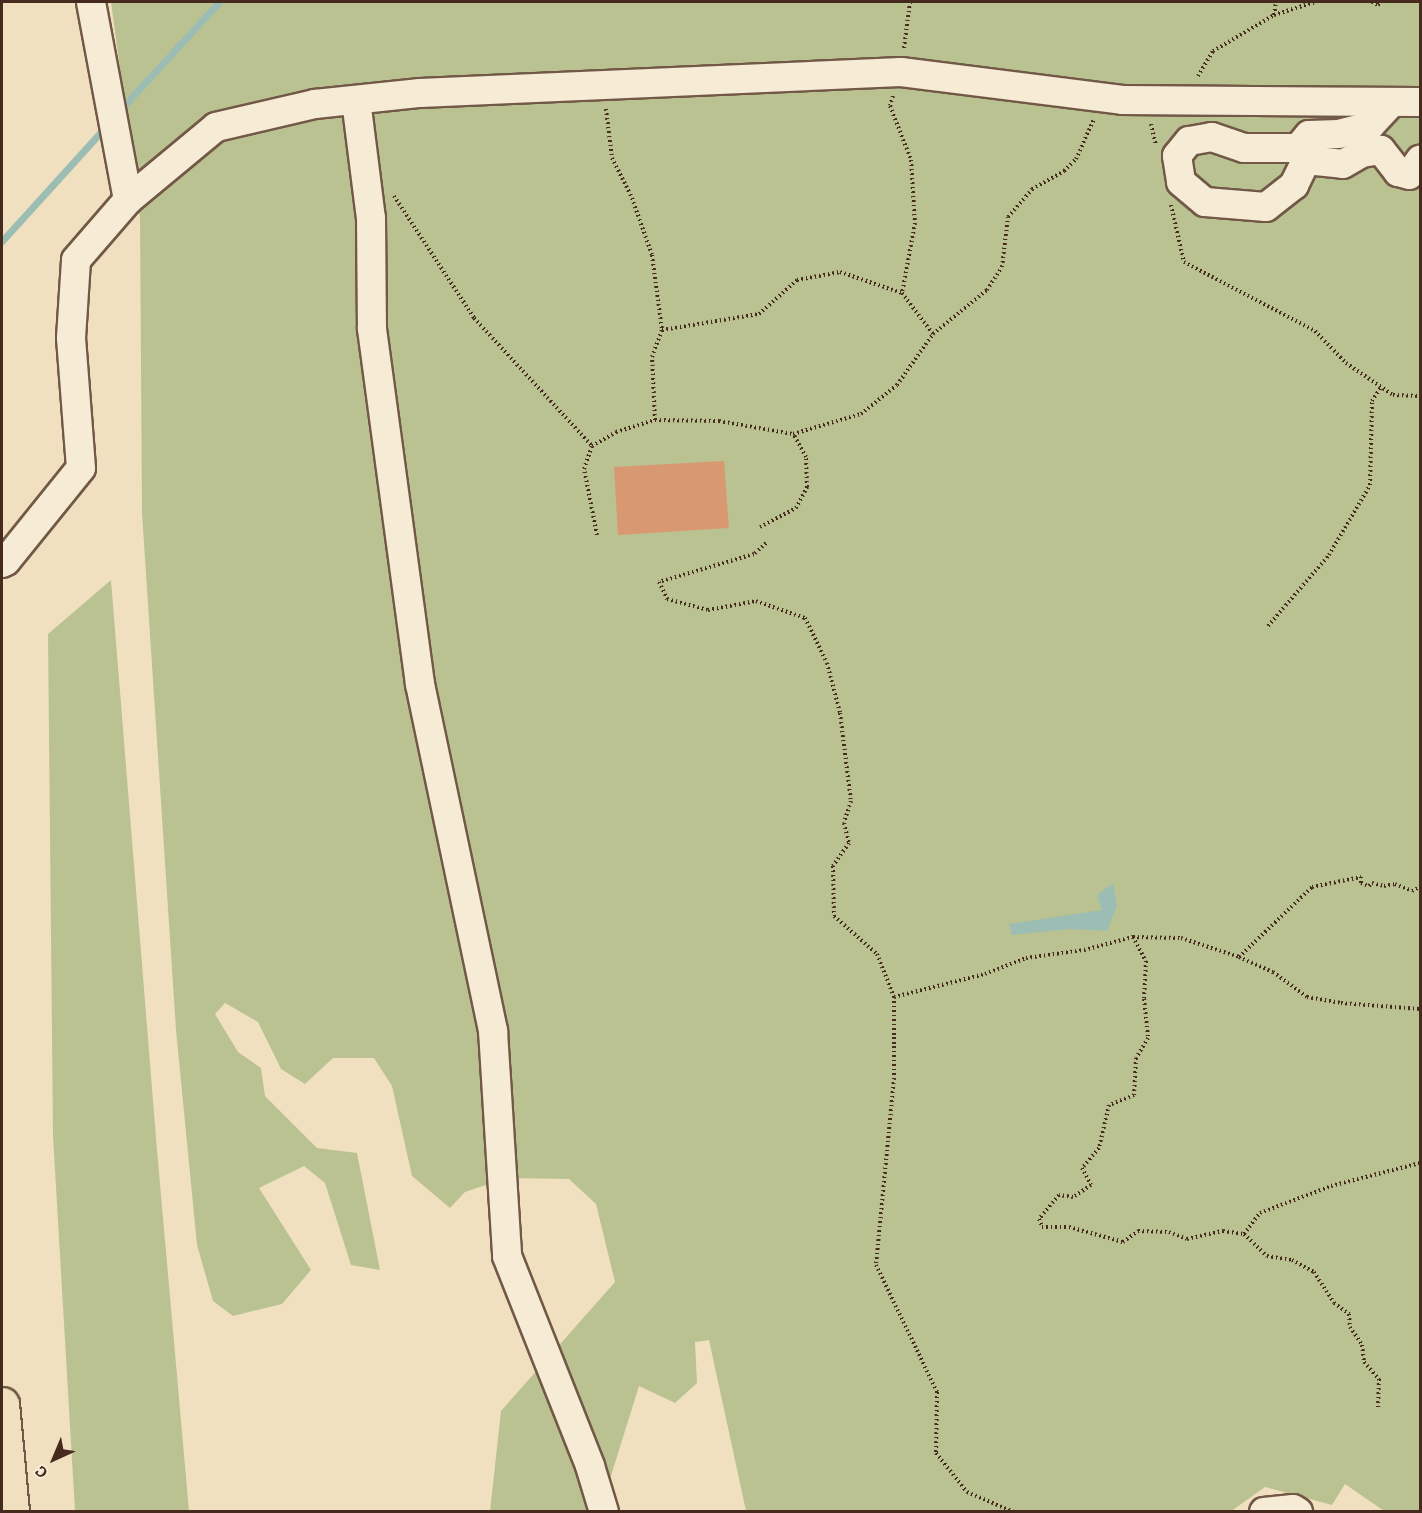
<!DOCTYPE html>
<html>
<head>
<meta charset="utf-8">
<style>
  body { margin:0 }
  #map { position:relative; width:1422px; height:1513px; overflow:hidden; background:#f1e0bf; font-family:Alegreya,serif }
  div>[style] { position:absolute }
  .green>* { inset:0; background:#bbc291 }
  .water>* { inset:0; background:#9bbdb4 }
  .stream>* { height:7px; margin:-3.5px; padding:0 3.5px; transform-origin:3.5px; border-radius:3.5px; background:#9bbdb4 }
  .building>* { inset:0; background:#d89972 }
  .path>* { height:4px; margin-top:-2px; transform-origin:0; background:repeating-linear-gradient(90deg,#472a1e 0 1.5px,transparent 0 4.5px) }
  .roads { filter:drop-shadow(2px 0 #725846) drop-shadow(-2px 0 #725846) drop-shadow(0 2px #725846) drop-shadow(0 -2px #725846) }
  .minor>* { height:28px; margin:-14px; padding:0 14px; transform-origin:14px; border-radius:14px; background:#f6ebd5 }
  .highway>* { height:33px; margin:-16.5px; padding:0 16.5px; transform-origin:16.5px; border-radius:16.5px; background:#f1e0bf }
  span { translate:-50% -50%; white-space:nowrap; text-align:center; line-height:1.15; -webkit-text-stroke:5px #f6ebd5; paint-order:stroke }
  .frame { position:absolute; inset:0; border:3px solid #472a1e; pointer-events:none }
  .north { position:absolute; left:24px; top:1429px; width:60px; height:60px; -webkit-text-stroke:4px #f6ebd5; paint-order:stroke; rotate:224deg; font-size:16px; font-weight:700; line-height:24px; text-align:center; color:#472a1e }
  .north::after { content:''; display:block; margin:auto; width:21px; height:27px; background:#472a1e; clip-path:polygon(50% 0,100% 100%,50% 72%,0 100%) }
</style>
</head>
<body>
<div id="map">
  <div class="green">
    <i style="clip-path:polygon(111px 2px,1420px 2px,1420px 1511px,1384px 1511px,1345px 1484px,1332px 1505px,1265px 1487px,1230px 1512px,746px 1511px,709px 1340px,695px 1342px,697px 1383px,675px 1403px,639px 1386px,600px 1511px,490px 1511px,501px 1411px,615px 1282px,596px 1204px,569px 1179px,507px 1178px,465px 1192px,450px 1208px,412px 1176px,392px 1086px,374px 1058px,333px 1058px,305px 1084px,281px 1069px,258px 1022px,225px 1003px,215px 1014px,238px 1052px,261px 1068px,265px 1096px,317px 1148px,357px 1153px,380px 1270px,351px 1265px,325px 1183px,304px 1166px,259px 1188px,311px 1270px,282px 1304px,233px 1316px,213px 1301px,197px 1245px,176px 1030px,142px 513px,140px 218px)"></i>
    <i style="clip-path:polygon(111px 580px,157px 1150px,189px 1511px,75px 1511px,53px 1136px,48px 634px)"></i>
  </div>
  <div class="water">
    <i style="clip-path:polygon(1113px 883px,1117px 906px,1107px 931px,1070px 929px,1012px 935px,1009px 924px,1102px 910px,1097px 895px)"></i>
  </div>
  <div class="stream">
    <i style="left:120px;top:110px;width:147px;rotate:-47.5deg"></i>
    <i style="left:2px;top:241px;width:156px;rotate:-47.8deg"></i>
  </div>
  <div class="building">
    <i style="clip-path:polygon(724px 461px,729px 528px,618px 535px,614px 467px)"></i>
  </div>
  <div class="path">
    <i style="left:1372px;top:2px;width:7px;rotate:27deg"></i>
    <i style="left:1378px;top:5px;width:5px;rotate:-37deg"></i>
    <i style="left:1274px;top:15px;width:13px;rotate:-81deg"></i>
    <i style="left:904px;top:48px;width:46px;rotate:-82.6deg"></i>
    <i style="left:1198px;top:76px;width:29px;rotate:-59deg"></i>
    <i style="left:1213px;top:51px;width:71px;rotate:-30.5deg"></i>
    <i style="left:1274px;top:15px;width:43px;rotate:-17.6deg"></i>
    <i style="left:893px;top:96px;width:10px;rotate:107deg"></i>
    <i style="left:890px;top:106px;width:58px;rotate:68.7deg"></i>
    <i style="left:911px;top:160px;width:63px;rotate:86.4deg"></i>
    <i style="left:915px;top:223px;width:71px;rotate:100.5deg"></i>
    <i style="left:606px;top:109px;width:49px;rotate:83deg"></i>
    <i style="left:612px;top:158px;width:45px;rotate:63.4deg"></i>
    <i style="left:632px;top:198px;width:60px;rotate:70.7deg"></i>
    <i style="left:652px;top:255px;width:76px;rotate:82.4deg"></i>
    <i style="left:1151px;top:124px;width:22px;rotate:77deg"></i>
    <i style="left:394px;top:196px;width:146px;rotate:56.7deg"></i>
    <i style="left:474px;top:318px;width:174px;rotate:47.3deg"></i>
    <i style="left:1171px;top:205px;width:58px;rotate:77.2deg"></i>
    <i style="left:1184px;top:262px;width:148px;rotate:27.8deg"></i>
    <i style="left:1315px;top:331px;width:45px;rotate:45.9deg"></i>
    <i style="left:1346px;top:363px;width:57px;rotate:34.2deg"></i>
    <i style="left:1393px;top:395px;width:27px;rotate:2deg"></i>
    <i style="left:655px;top:420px;width:63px;rotate:-92.7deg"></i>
    <i style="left:652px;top:357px;width:29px;rotate:-70deg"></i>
    <i style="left:662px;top:330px;width:98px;rotate:-9.4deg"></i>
    <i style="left:759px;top:314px;width:51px;rotate:-41.8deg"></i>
    <i style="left:797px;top:280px;width:44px;rotate:-10.5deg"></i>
    <i style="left:840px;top:272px;width:65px;rotate:18.7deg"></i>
    <i style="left:902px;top:293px;width:51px;rotate:52.9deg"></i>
    <i style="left:760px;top:527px;width:41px;rotate:-27.8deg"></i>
    <i style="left:796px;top:508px;width:24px;rotate:-62deg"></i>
    <i style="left:807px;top:487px;width:30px;rotate:-92deg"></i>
    <i style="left:806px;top:457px;width:26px;rotate:-119deg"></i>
    <i style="left:597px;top:535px;width:67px;rotate:-101.1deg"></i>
    <i style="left:584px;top:469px;width:24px;rotate:-71deg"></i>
    <i style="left:592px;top:446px;width:28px;rotate:-30deg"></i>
    <i style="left:616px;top:432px;width:41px;rotate:-17.1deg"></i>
    <i style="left:655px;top:420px;width:64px;rotate:0.9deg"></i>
    <i style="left:719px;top:421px;width:75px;rotate:10deg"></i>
    <i style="left:793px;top:434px;width:71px;rotate:-16.4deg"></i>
    <i style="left:861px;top:414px;width:46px;rotate:-38.9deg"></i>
    <i style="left:897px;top:385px;width:62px;rotate:-54.8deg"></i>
    <i style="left:933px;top:334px;width:70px;rotate:-39.2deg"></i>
    <i style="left:987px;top:290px;width:27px;rotate:-57deg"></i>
    <i style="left:1002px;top:267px;width:50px;rotate:-83.2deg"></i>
    <i style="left:1008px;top:217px;width:37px;rotate:-49deg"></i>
    <i style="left:1032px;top:189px;width:37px;rotate:-29deg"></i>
    <i style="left:1064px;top:171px;width:17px;rotate:-45deg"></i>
    <i style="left:1076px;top:159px;width:44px;rotate:-65.8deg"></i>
    <i style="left:766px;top:543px;width:16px;rotate:137deg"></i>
    <i style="left:754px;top:554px;width:99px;rotate:163.6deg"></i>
    <i style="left:659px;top:582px;width:19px;rotate:65deg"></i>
    <i style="left:667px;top:599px;width:42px;rotate:15deg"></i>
    <i style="left:708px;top:610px;width:49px;rotate:-10.6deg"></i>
    <i style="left:756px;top:601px;width:52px;rotate:19.1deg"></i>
    <i style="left:805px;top:618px;width:50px;rotate:63.9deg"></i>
    <i style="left:827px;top:663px;width:52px;rotate:75.4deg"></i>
    <i style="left:840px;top:713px;width:89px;rotate:82.9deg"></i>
    <i style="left:851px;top:801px;width:23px;rotate:108deg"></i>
    <i style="left:844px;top:823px;width:21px;rotate:76deg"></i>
    <i style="left:849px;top:843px;width:28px;rotate:125deg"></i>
    <i style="left:833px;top:866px;width:50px;rotate:88.9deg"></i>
    <i style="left:834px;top:916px;width:57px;rotate:41.5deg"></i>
    <i style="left:877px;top:954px;width:46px;rotate:68.4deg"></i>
    <i style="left:894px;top:997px;width:81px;rotate:90deg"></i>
    <i style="left:894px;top:1078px;width:188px;rotate:95.5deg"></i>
    <i style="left:876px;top:1265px;width:141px;rotate:64.3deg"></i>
    <i style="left:937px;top:1392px;width:61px;rotate:90.9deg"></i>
    <i style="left:936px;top:1453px;width:50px;rotate:51.5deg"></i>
    <i style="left:967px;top:1492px;width:51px;rotate:23.1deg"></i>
    <i style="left:1268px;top:626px;width:94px;rotate:-49.3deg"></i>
    <i style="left:1329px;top:555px;width:81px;rotate:-59.6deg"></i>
    <i style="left:1370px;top:485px;width:84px;rotate:-88.6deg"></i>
    <i style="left:1372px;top:401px;width:17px;rotate:-57deg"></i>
    <i style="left:1133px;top:937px;width:48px;rotate:1.2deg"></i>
    <i style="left:1181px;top:938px;width:61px;rotate:18.1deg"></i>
    <i style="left:1239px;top:957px;width:37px;rotate:24deg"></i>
    <i style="left:1273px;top:972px;width:42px;rotate:36.3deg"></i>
    <i style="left:1307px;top:997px;width:35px;rotate:10deg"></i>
    <i style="left:1341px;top:1003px;width:79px;rotate:4.3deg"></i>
    <i style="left:1239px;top:957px;width:101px;rotate:-43.8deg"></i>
    <i style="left:1312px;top:887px;width:50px;rotate:-11.5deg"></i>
    <i style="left:1361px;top:877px;width:6px;rotate:90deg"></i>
    <i style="left:1361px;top:883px;width:9px;rotate:21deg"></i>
    <i style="left:1369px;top:886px;width:4px;rotate:-45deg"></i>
    <i style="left:1372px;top:883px;width:12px;rotate:14deg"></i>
    <i style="left:1384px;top:886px;width:11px;rotate:-10deg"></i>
    <i style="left:1395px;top:884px;width:18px;rotate:22deg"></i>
    <i style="left:1412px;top:891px;width:9px;rotate:-27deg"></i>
    <i style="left:894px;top:997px;width:94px;rotate:-14.2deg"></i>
    <i style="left:985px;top:974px;width:44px;rotate:-21.3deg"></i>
    <i style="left:1026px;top:958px;width:59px;rotate:-7.9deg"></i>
    <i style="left:1084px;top:950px;width:51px;rotate:-14.9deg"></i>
    <i style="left:1133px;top:937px;width:27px;rotate:62deg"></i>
    <i style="left:1146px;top:961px;width:38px;rotate:93deg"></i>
    <i style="left:1144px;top:999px;width:39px;rotate:84deg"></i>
    <i style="left:1148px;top:1038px;width:23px;rotate:121deg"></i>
    <i style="left:1136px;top:1058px;width:37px;rotate:93deg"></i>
    <i style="left:1134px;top:1095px;width:27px;rotate:158deg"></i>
    <i style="left:1109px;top:1105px;width:44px;rotate:103.1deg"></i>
    <i style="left:1099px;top:1148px;width:26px;rotate:130deg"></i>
    <i style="left:1082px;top:1168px;width:19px;rotate:62deg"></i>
    <i style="left:1091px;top:1185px;width:22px;rotate:146deg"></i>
    <i style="left:1073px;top:1197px;width:14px;rotate:-172deg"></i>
    <i style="left:1059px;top:1195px;width:31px;rotate:130deg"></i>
    <i style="left:1039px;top:1219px;width:9px;rotate:69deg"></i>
    <i style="left:1042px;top:1227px;width:27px"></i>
    <i style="left:1069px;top:1227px;width:56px;rotate:15.5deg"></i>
    <i style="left:1123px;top:1242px;width:19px;rotate:-36deg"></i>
    <i style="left:1138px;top:1231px;width:31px;rotate:2deg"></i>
    <i style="left:1169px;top:1232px;width:19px;rotate:21deg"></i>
    <i style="left:1187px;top:1239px;width:37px;rotate:-13deg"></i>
    <i style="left:1223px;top:1231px;width:21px;rotate:8deg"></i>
    <i style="left:1244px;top:1234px;width:32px;rotate:44deg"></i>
    <i style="left:1267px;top:1256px;width:25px;rotate:9deg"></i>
    <i style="left:1292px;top:1260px;width:25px;rotate:29deg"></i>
    <i style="left:1314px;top:1272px;width:37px;rotate:57deg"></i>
    <i style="left:1334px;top:1303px;width:19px;rotate:36deg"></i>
    <i style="left:1349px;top:1314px;width:13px;rotate:86deg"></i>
    <i style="left:1350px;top:1327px;width:22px;rotate:56deg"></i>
    <i style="left:1362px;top:1345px;width:17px;rotate:83deg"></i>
    <i style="left:1364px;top:1362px;width:23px;rotate:49deg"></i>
    <i style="left:1379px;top:1379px;width:28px;rotate:92deg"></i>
    <i style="left:1244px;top:1234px;width:26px;rotate:-53deg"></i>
    <i style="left:1260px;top:1213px;width:76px;rotate:-20.8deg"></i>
    <i style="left:1331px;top:1186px;width:92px;rotate:-14.5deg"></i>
  </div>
  <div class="roads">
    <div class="minor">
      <i style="left:356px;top:100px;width:119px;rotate:82.8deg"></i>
      <i style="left:371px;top:218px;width:111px;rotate:89.5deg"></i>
      <i style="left:372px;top:329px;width:358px;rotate:82.3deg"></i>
      <i style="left:420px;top:684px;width:355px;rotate:78.1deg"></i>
      <i style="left:493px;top:1031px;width:225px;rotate:86.4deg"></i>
      <i style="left:507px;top:1256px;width:226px;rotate:68.4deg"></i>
      <i style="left:590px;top:1466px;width:48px;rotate:73.1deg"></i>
      <i style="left:1392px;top:102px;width:33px;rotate:133deg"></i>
      <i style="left:1370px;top:126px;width:32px;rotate:166deg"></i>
      <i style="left:1339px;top:134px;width:30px;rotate:178deg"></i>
      <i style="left:1309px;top:135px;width:17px;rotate:130deg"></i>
      <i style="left:1298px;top:148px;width:14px;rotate:56deg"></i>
      <i style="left:1306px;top:160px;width:37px;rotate:6deg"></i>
      <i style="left:1343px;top:164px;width:22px;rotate:-30deg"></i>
      <i style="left:1362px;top:153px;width:19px;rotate:-9deg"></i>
      <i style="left:1381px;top:150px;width:28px;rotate:52deg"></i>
      <i style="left:1398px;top:172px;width:11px;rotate:15deg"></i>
      <i style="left:1409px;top:175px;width:19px;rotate:-54deg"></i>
      <i style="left:1298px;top:148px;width:54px;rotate:180deg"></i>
      <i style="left:1244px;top:148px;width:34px;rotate:-161deg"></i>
      <i style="left:1212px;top:137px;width:23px;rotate:170deg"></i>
      <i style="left:1189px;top:141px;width:19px;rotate:129deg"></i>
      <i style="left:1177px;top:156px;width:26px;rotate:81deg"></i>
      <i style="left:1181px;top:182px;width:31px;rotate:40deg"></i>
      <i style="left:1205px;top:202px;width:61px;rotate:4.7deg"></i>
      <i style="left:1266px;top:207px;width:36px;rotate:-38deg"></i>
      <i style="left:1294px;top:185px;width:28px;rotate:-64deg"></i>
      <i style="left:128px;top:200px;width:114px;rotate:-39.7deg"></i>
      <i style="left:216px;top:127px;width:102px;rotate:-13.1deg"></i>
      <i style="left:315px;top:104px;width:106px;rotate:-6deg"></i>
      <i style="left:420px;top:93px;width:481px;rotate:-2.5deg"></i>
      <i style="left:901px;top:72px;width:223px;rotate:7.2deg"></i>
      <i style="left:1122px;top:100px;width:298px;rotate:0.4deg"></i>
      <i style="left:2px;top:563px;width:4px;rotate:-27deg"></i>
      <i style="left:6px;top:561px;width:119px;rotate:-51.1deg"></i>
      <i style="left:81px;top:468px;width:130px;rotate:-94.4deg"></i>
      <i style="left:71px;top:338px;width:78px;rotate:-86.3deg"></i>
      <i style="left:76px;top:260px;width:79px;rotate:-49.1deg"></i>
      <i style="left:128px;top:200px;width:201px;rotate:-100.6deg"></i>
      <i style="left:1264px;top:1512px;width:29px;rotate:-6deg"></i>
      <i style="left:1293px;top:1509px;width:6px;rotate:31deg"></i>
    </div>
    <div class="highway">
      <i style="left:2px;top:1404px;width:108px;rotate:84.7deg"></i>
    </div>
  </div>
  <div class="frame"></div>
  <div class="north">С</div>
</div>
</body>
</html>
